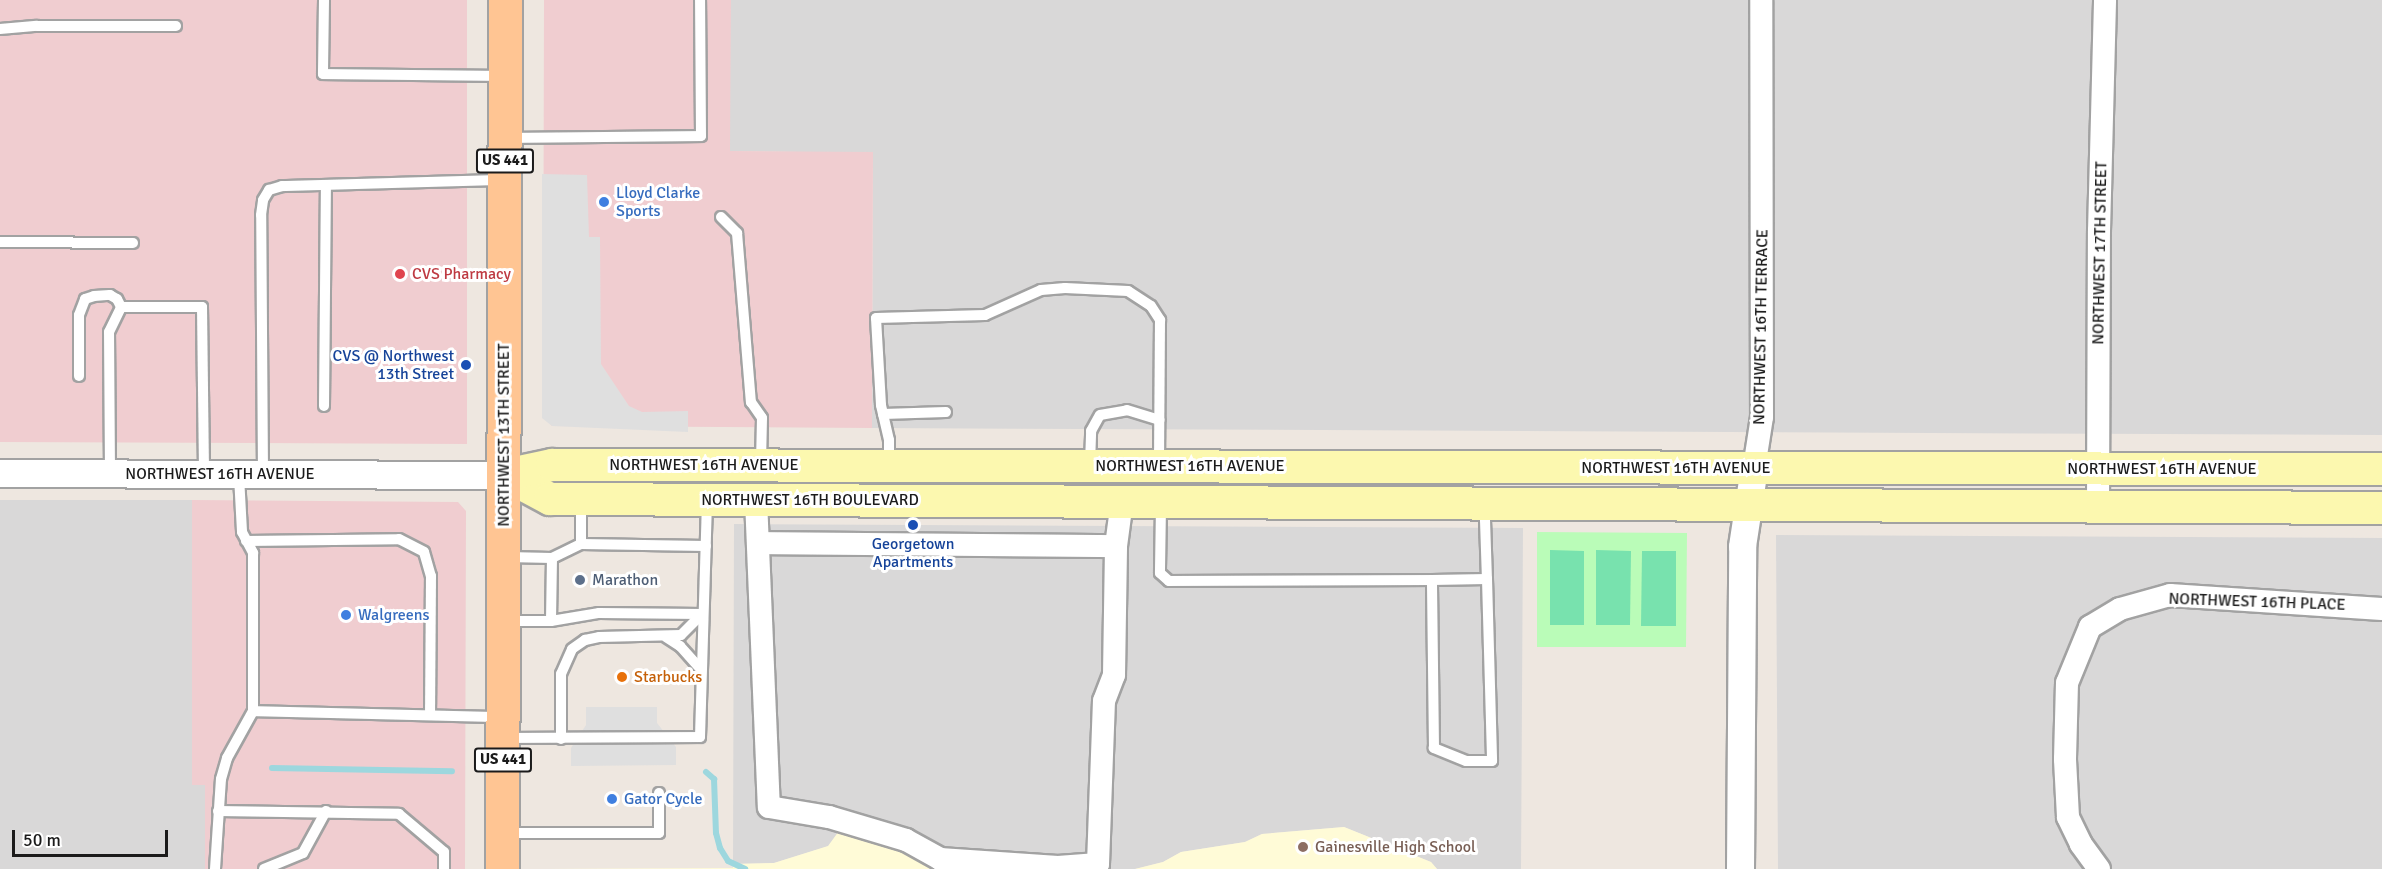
<!DOCTYPE html>
<html>
<head>
<meta charset="utf-8">
<style>
  body { margin:0 }
  #map { position:relative; width:2382px; height:869px; overflow:hidden; background:#eee7e0; font-family:Signika,sans-serif }
  div>[style] { position:absolute }
  .residential>* { inset:0; background:#d9d8d8 }
  .commercial>* { inset:0; background:#f0cdd0 }
  .education>* { inset:0; background:#fffbd7 }
  .park>* { inset:0; background:#bafcb8 }
  .pitch>* { inset:0; background:#78e2ae }
  .parking>* { inset:0; background:#dfdfdf }
  .stream>* { height:6px; margin:-3px; padding:0 3px; transform-origin:3px; border-radius:3px; background:#9dd7de }
  .roads { filter:drop-shadow(2px 0 #a2a2a2) drop-shadow(-2px 0 #a2a2a2) drop-shadow(0 2px #a2a2a2) drop-shadow(0 -2px #a2a2a2) }
  .service>* { height:10px; margin:-5px; padding:0 5px; transform-origin:5px; border-radius:5px; background:#fff }
  .minor>* { height:22px; margin:-11px; padding:0 11px; transform-origin:11px; border-radius:11px; background:#fff }
  .tertiary>* { height:27px; margin:-13.5px; padding:0 13.5px; transform-origin:13.5px; border-radius:13.5px; background:#fff }
  .secondary>* { height:32px; margin:-16px; padding:0 16px; transform-origin:16px; border-radius:16px; background:#fcf8af }
  .primary>* { height:33px; margin:-16.5px; padding:0 16.5px; transform-origin:16.5px; border-radius:16.5px; background:#ffc593 }
  .dots>* { width:16px; height:16px; translate:-50% -50%; box-sizing:border-box; border:3px solid #fff; border-radius:50% }
  span { translate:-50% -50%; white-space:nowrap; text-align:center; line-height:1.15; -webkit-text-stroke:6px #fff; paint-order:stroke }
  .shield-label span { padding:2px 4px; background:#fff; border:2px solid; border-radius:4px; -webkit-text-stroke-width:0 }
  .shield-label { font-size:15px; color:#1b1b1b; font-weight:700 }
  .shop-label { font-size:16px; color:#366cbe }
  .left { translate:0 -50%; text-align:left }
  .street-label { font-size:16px; color:#1b1b1b }
  .health-label { font-size:16px; color:#be3a42 }
  .transit-label { font-size:16px; color:#164399 }
  .right { translate:-100% -50%; text-align:right }
  .service-label { font-size:16px; color:#4e5e75 }
  .food-label { font-size:16px; color:#c56008 }
  .education-label { font-size:16px; color:#785e54 }
  .scale { position:absolute; left:12px; top:830px; width:156px; height:27px; box-sizing:border-box; border:3px solid #1b1b1b; border-top:0; padding-left:8px; font-size:18px; line-height:21px; white-space:nowrap; color:#1b1b1b; -webkit-text-stroke:4px #fff; paint-order:stroke }
</style>
</head>
<body>
<div id="map">
  <div class="residential">
    <i style="clip-path:polygon(730px 0,2382px 0,2382px 435px,872px 428px,873px 153px,730px 151px)"></i>
    <i style="clip-path:polygon(0 500px,192px 500px,192px 784px,205px 785px,205px 869px,0 869px)"></i>
    <i style="clip-path:polygon(734px 524px,1523px 528px,1521px 869px,1437px 869px,1431px 862px,1344px 827px,1262px 834px,1245px 842px,1181px 852px,1163px 862px,1135px 869px,946px 869px,839px 831px,829px 846px,774px 863px,733px 864px)"></i>
    <i style="clip-path:polygon(1776px 535px,2382px 538px,2382px 869px,1778px 869px)"></i>
  </div>
  <div class="commercial">
    <i style="clip-path:polygon(0 0,467px 0,467px 444px,0 442px)"></i>
    <i style="clip-path:polygon(544px 0,731px 0,730px 151px,873px 152px,872px 428px,552px 426px,543px 416px)"></i>
    <i style="clip-path:polygon(192px 500px,458px 502px,466px 511px,465px 869px,205px 869px,205px 785px,192px 785px)"></i>
  </div>
  <div class="education">
    <i style="clip-path:polygon(1344px 827px,1431px 862px,1437px 869px,1135px 869px,1163px 862px,1181px 852px,1245px 842px,1262px 834px)"></i>
    <i style="clip-path:polygon(839px 831px,929px 861px,946px 869px,544px 869px,733px 868px,733px 864px,774px 863px,828px 846px)"></i>
  </div>
  <div class="park">
    <i style="clip-path:polygon(1537px 532px,1687px 533px,1686px 647px,1537px 647px)"></i>
  </div>
  <div class="pitch">
    <i style="clip-path:polygon(1550px 550px,1584px 551px,1584px 625px,1550px 625px)"></i>
    <i style="clip-path:polygon(1596px 550px,1631px 551px,1630px 625px,1596px 625px)"></i>
    <i style="clip-path:polygon(1642px 551px,1676px 551px,1676px 626px,1641px 626px)"></i>
  </div>
  <div class="parking">
    <i style="clip-path:polygon(542px 174px,587px 175px,589px 237px,600px 237px,601px 364px,629px 406px,642px 412px,688px 411px,688px 432px,552px 426px,542px 418px)"></i>
    <i style="clip-path:polygon(586px 707px,657px 707px,657px 723px,676px 747px,676px 765px,571px 766px,571px 748px,586px 725px)"></i>
  </div>
  <div class="stream">
    <i style="left:272px;top:768px;width:180px;rotate:1deg"></i>
    <i style="left:706px;top:772px;width:11px;rotate:41deg"></i>
    <i style="left:714px;top:779px;width:54px;rotate:87.9deg"></i>
    <i style="left:716px;top:833px;width:16px;rotate:75deg"></i>
    <i style="left:720px;top:848px;width:15px;rotate:58deg"></i>
    <i style="left:728px;top:861px;width:19px;rotate:25deg"></i>
  </div>
  <div class="roads">
    <div class="service">
      <i style="left:324px;top:0;width:74px;rotate:90.8deg"></i>
      <i style="left:323px;top:74px;width:179px;rotate:0.6deg"></i>
      <i style="left:0;top:29px;width:37px;rotate:-5deg"></i>
      <i style="left:37px;top:26px;width:139px"></i>
      <i style="left:508px;top:138px;width:193px;rotate:-0.6deg"></i>
      <i style="left:701px;top:136px;width:136px;rotate:-90.4deg"></i>
      <i style="left:721px;top:217px;width:23px;rotate:45deg"></i>
      <i style="left:737px;top:233px;width:170px;rotate:85.3deg"></i>
      <i style="left:751px;top:402px;width:19px;rotate:55deg"></i>
      <i style="left:762px;top:418px;width:44px;rotate:91.3deg"></i>
      <i style="left:0;top:242px;width:133px;rotate:0.4deg"></i>
      <i style="left:79px;top:376px;width:61px;rotate:-90deg"></i>
      <i style="left:79px;top:315px;width:17px;rotate:-69deg"></i>
      <i style="left:85px;top:299px;width:9px;rotate:-18deg"></i>
      <i style="left:94px;top:296px;width:16px;rotate:-4deg"></i>
      <i style="left:110px;top:295px;width:8px;rotate:30deg"></i>
      <i style="left:117px;top:299px;width:9px;rotate:63deg"></i>
      <i style="left:324px;top:406px;width:221px;rotate:-89.5deg"></i>
      <i style="left:883px;top:414px;width:63px;rotate:-1.8deg"></i>
      <i style="left:889px;top:463px;width:23px;rotate:-90deg"></i>
      <i style="left:889px;top:440px;width:36px;rotate:-103deg"></i>
      <i style="left:881px;top:405px;width:87px;rotate:-93.3deg"></i>
      <i style="left:876px;top:318px;width:109px;rotate:-1.6deg"></i>
      <i style="left:985px;top:315px;width:61px;rotate:-24.1deg"></i>
      <i style="left:1041px;top:290px;width:24px;rotate:-5deg"></i>
      <i style="left:1065px;top:288px;width:63px;rotate:2.7deg"></i>
      <i style="left:1128px;top:291px;width:27px;rotate:33deg"></i>
      <i style="left:1151px;top:306px;width:17px;rotate:57deg"></i>
      <i style="left:1160px;top:320px;width:143px;rotate:90.4deg"></i>
      <i style="left:1090px;top:464px;width:33px;rotate:-88deg"></i>
      <i style="left:1091px;top:431px;width:18px;rotate:-61deg"></i>
      <i style="left:1100px;top:415px;width:27px;rotate:-10deg"></i>
      <i style="left:1127px;top:410px;width:34px;rotate:17deg"></i>
      <i style="left:110px;top:473px;width:141px;rotate:-90.4deg"></i>
      <i style="left:109px;top:332px;width:28px;rotate:-64deg"></i>
      <i style="left:121px;top:307px;width:81px"></i>
      <i style="left:202px;top:307px;width:167px;rotate:89.3deg"></i>
      <i style="left:263px;top:473px;width:258px;rotate:-90.4deg"></i>
      <i style="left:261px;top:215px;width:15px;rotate:-82deg"></i>
      <i style="left:263px;top:200px;width:12px;rotate:-59deg"></i>
      <i style="left:269px;top:190px;width:14px;rotate:-17deg"></i>
      <i style="left:282px;top:186px;width:220px;rotate:-1.6deg"></i>
      <i style="left:239px;top:476px;width:56px;rotate:86.9deg"></i>
      <i style="left:242px;top:532px;width:24px;rotate:62deg"></i>
      <i style="left:253px;top:553px;width:158px;rotate:90deg"></i>
      <i style="left:253px;top:711px;width:247px;rotate:1.4deg"></i>
      <i style="left:581px;top:500px;width:44px;rotate:90deg"></i>
      <i style="left:581px;top:544px;width:125px;rotate:0.9deg"></i>
      <i style="left:1161px;top:506px;width:67px;rotate:90.9deg"></i>
      <i style="left:1160px;top:573px;width:12px;rotate:42deg"></i>
      <i style="left:1169px;top:581px;width:263px;rotate:-0.2deg"></i>
      <i style="left:1485px;top:506px;width:14px;rotate:90deg"></i>
      <i style="left:1485px;top:520px;width:59px;rotate:88.1deg"></i>
      <i style="left:1487px;top:579px;width:182px;rotate:88.4deg"></i>
      <i style="left:1492px;top:761px;width:26px;rotate:180deg"></i>
      <i style="left:1466px;top:761px;width:35px;rotate:-158deg"></i>
      <i style="left:1434px;top:748px;width:168px;rotate:-90.7deg"></i>
      <i style="left:1432px;top:580px;width:55px;rotate:-1deg"></i>
      <i style="left:246px;top:541px;width:153px;rotate:-0.7deg"></i>
      <i style="left:399px;top:539px;width:28px;rotate:27deg"></i>
      <i style="left:424px;top:552px;width:25px;rotate:74deg"></i>
      <i style="left:431px;top:576px;width:139px;rotate:90.4deg"></i>
      <i style="left:507px;top:557px;width:45px;rotate:1.3deg"></i>
      <i style="left:506px;top:621px;width:45px"></i>
      <i style="left:551px;top:621px;width:63px;rotate:-89.1deg"></i>
      <i style="left:552px;top:558px;width:32px;rotate:-26deg"></i>
      <i style="left:551px;top:621px;width:49px;rotate:-9.5deg"></i>
      <i style="left:599px;top:613px;width:103px;rotate:0.6deg"></i>
      <i style="left:666px;top:637px;width:17px;rotate:33deg"></i>
      <i style="left:680px;top:646px;width:31px;rotate:48deg"></i>
      <i style="left:506px;top:738px;width:194px;rotate:-0.3deg"></i>
      <i style="left:700px;top:737px;width:234px;rotate:-88.3deg"></i>
      <i style="left:561px;top:739px;width:65px;rotate:-90deg"></i>
      <i style="left:561px;top:674px;width:27px;rotate:-66deg"></i>
      <i style="left:572px;top:649px;width:16px;rotate:-35deg"></i>
      <i style="left:585px;top:640px;width:14px;rotate:-12deg"></i>
      <i style="left:599px;top:637px;width:82px;rotate:-1.4deg"></i>
      <i style="left:681px;top:635px;width:30px;rotate:-45deg"></i>
      <i style="left:218px;top:811px;width:181px;rotate:0.9deg"></i>
      <i style="left:399px;top:814px;width:59px;rotate:40.2deg"></i>
      <i style="left:444px;top:852px;width:17px;rotate:90deg"></i>
      <i style="left:506px;top:833px;width:153px"></i>
      <i style="left:659px;top:833px;width:40px;rotate:-90deg"></i>
      <i style="left:215px;top:869px;width:90px;rotate:-86.2deg"></i>
      <i style="left:221px;top:779px;width:22px;rotate:-74deg"></i>
      <i style="left:227px;top:758px;width:54px;rotate:-61deg"></i>
      <i style="left:264px;top:869px;width:42px;rotate:-22.3deg"></i>
      <i style="left:303px;top:853px;width:48px;rotate:-61.3deg"></i>
    </div>
    <div class="minor">
      <i style="left:1754px;top:468px;width:52px;rotate:-81.1deg"></i>
      <i style="left:1762px;top:417px;width:417px;rotate:-90.1deg"></i>
      <i style="left:756px;top:500px;width:307px;rotate:87.6deg"></i>
      <i style="left:769px;top:807px;width:61px;rotate:9.5deg"></i>
      <i style="left:829px;top:817px;width:80px;rotate:16.6deg"></i>
      <i style="left:906px;top:840px;width:39px;rotate:29deg"></i>
      <i style="left:940px;top:859px;width:118px;rotate:3.9deg"></i>
      <i style="left:1058px;top:867px;width:40px;rotate:-4.3deg"></i>
      <i style="left:1098px;top:864px;width:163px;rotate:-87.9deg"></i>
      <i style="left:1104px;top:701px;width:28px;rotate:-69deg"></i>
      <i style="left:1114px;top:675px;width:129px;rotate:-89.1deg"></i>
      <i style="left:1116px;top:546px;width:45px;rotate:-82.4deg"></i>
      <i style="left:2098px;top:506px;width:275px;rotate:-89.8deg"></i>
      <i style="left:2099px;top:231px;width:231px;rotate:-88.5deg"></i>
      <i style="left:760px;top:543px;width:356px;rotate:0.5deg"></i>
      <i style="left:2099px;top:869px;width:31px;rotate:-126deg"></i>
      <i style="left:2081px;top:844px;width:30px;rotate:-116deg"></i>
      <i style="left:2068px;top:817px;width:58px;rotate:-93deg"></i>
      <i style="left:2065px;top:759px;width:76px;rotate:-88.5deg"></i>
      <i style="left:2067px;top:683px;width:61px;rotate:-67.7deg"></i>
      <i style="left:2090px;top:627px;width:35px;rotate:-31deg"></i>
      <i style="left:2120px;top:609px;width:52px;rotate:-15.6deg"></i>
      <i style="left:2170px;top:595px;width:212px;rotate:3.8deg"></i>
    </div>
    <div class="tertiary">
      <i style="left:0;top:473px;width:505px;rotate:0.23deg"></i>
      <i style="left:1740px;top:869px;width:323px;rotate:-89.6deg"></i>
      <i style="left:1742px;top:546px;width:79px;rotate:-81.3deg"></i>
    </div>
    <div class="secondary">
      <i style="left:505px;top:475px;width:51px;rotate:28.1deg"></i>
      <i style="left:550px;top:499px;width:1832px;rotate:0.28deg"></i>
      <i style="left:505px;top:475px;width:48px;rotate:-12deg"></i>
      <i style="left:552px;top:465px;width:1830px;rotate:0.13deg"></i>
    </div>
    <div class="primary">
      <i style="left:502px;top:869px;width:869px;rotate:-89.8deg"></i>
    </div>
  </div>
  <div class="dots">
    <i style="left:604px;top:202px;background:#3f7fe0"></i>
    <i style="left:400px;top:274px;background:#e0444e"></i>
    <i style="left:466px;top:365px;background:#1a4fb4"></i>
    <i style="left:913px;top:525px;background:#1a4fb4"></i>
    <i style="left:580px;top:580px;background:#5c6f8a"></i>
    <i style="left:346px;top:615px;background:#3f7fe0"></i>
    <i style="left:622px;top:677px;background:#e8710a"></i>
    <i style="left:612px;top:799px;background:#3f7fe0"></i>
    <i style="left:1303px;top:847px;background:#8d6e63"></i>
  </div>
  <div class="shield-label">
    <span style="left:505px;top:161px">US 441</span>
    <span style="left:503px;top:760px">US 441</span>
  </div>
  <div class="shop-label">
    <span class="left" style="left:616px;top:202px">Lloyd Clarke<br>Sports</span>
    <span class="left" style="left:358px;top:615px">Walgreens</span>
    <span class="left" style="left:624px;top:799px">Gator Cycle</span>
  </div>
  <div class="street-label">
    <span style="left:2100px;top:253px;rotate:-89deg">NORTHWEST 17TH STREET</span>
    <span style="left:1761px;top:327px;rotate:-89deg">NORTHWEST 16TH TERRACE</span>
    <span style="left:504px;top:435px;rotate:-90deg">NORTHWEST 13TH STREET</span>
    <span style="left:704px;top:465px">NORTHWEST 16TH AVENUE</span>
    <span style="left:1190px;top:466px">NORTHWEST 16TH AVENUE</span>
    <span style="left:1676px;top:468px">NORTHWEST 16TH AVENUE</span>
    <span style="left:2162px;top:469px">NORTHWEST 16TH AVENUE</span>
    <span style="left:220px;top:474px">NORTHWEST 16TH AVENUE</span>
    <span style="left:810px;top:500px">NORTHWEST 16TH BOULEVARD</span>
    <span style="left:2257px;top:602px;rotate:2deg">NORTHWEST 16TH PLACE</span>
  </div>
  <div class="health-label">
    <span class="left" style="left:412px;top:274px">CVS Pharmacy</span>
  </div>
  <div class="transit-label">
    <span class="right" style="left:454px;top:365px">CVS @ Northwest<br>13th Street</span>
    <span style="left:913px;top:553px">Georgetown<br>Apartments</span>
  </div>
  <div class="service-label">
    <span class="left" style="left:592px;top:580px">Marathon</span>
  </div>
  <div class="food-label">
    <span class="left" style="left:634px;top:677px">Starbucks</span>
  </div>
  <div class="education-label">
    <span class="left" style="left:1315px;top:847px">Gainesville High School</span>
  </div>
  <div class="scale">50 m</div>
</div>
</body>
</html>
